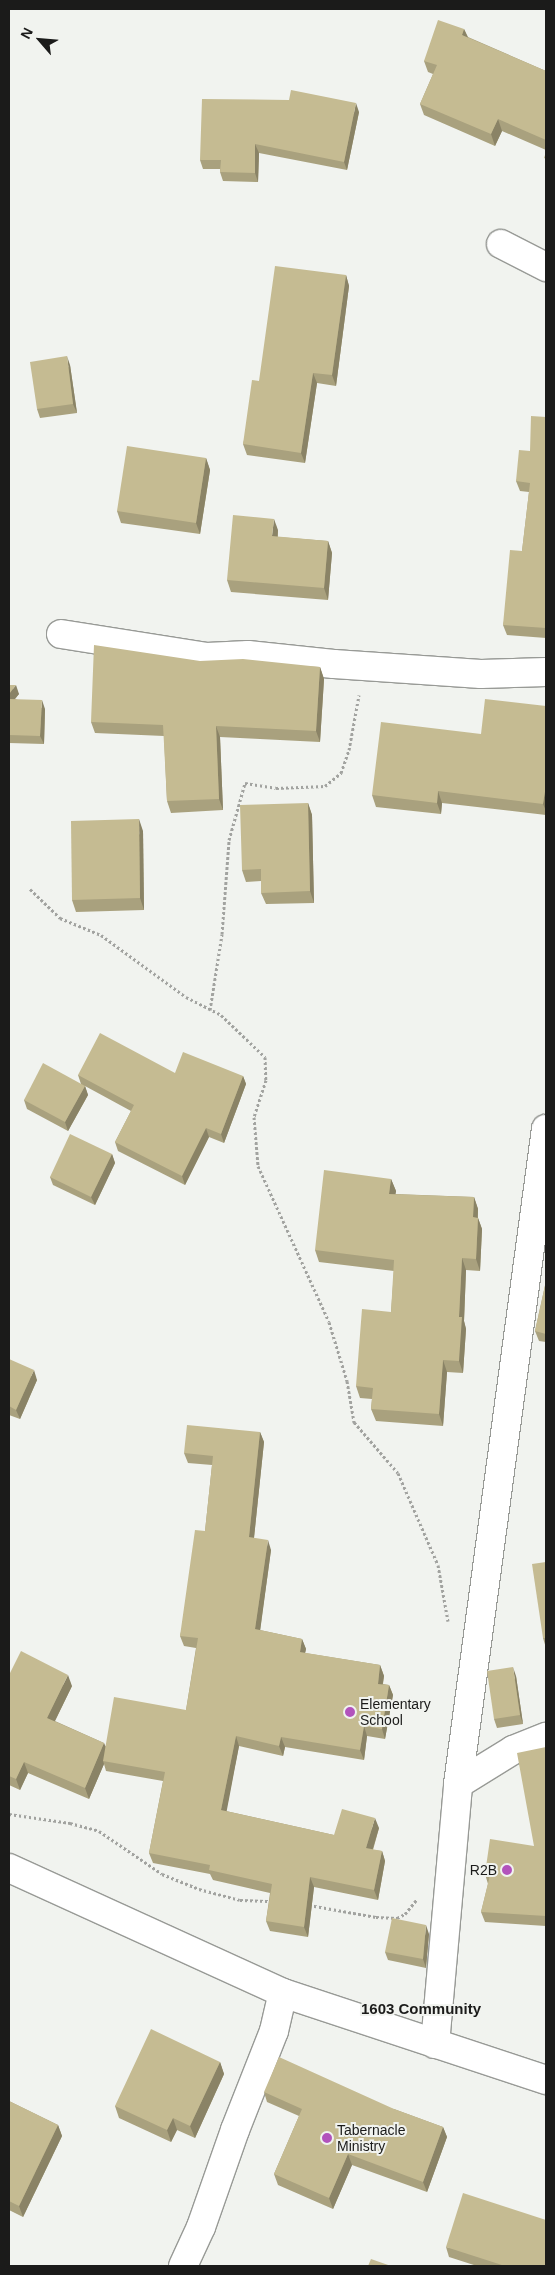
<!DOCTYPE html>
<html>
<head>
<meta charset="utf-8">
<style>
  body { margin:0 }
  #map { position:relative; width:555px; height:2275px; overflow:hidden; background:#f1f3ef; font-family:Arial,sans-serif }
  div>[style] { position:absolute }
  .path>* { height:3px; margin-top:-1.5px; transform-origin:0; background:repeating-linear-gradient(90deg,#a2a3a0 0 2.5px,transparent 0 5px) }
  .roads { filter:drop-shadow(1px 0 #989a96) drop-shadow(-1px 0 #989a96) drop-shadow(0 1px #989a96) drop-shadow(0 -1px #989a96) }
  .minor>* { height:28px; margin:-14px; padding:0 14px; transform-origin:14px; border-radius:14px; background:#fff }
  .secondary>* { height:28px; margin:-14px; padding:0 14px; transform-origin:14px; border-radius:14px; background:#fff }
  .wall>* { inset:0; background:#a9a17e }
  .shaded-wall>* { inset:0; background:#8a8366 }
  .building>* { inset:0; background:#c5bb92 }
  .dots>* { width:14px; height:14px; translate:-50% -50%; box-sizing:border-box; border:2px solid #f1f3ef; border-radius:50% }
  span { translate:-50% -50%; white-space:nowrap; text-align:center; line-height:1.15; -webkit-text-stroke:4px #f1f3ef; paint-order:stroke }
  .poi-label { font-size:14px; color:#1b1b1a }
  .left { translate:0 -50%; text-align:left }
  .right { translate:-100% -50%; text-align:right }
  .neighbourhood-label { font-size:15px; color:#1b1b1a; font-weight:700 }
  .frame { position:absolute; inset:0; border:10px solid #1b1b1a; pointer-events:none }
  .north { position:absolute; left:15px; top:15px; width:50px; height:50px; -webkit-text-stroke:4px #f1f3ef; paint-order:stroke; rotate:297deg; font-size:14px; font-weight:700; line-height:20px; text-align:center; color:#1b1b1a }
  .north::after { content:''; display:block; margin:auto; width:18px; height:22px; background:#1b1b1a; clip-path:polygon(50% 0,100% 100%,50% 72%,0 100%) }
</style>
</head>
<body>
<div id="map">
  <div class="path">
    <i style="left:30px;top:889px;width:42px;rotate:44deg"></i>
    <i style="left:60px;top:918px;width:44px;rotate:22.5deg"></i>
    <i style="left:101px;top:935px;width:105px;rotate:36.1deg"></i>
    <i style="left:186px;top:997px;width:39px;rotate:27deg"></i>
    <i style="left:221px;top:1015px;width:61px;rotate:43.7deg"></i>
    <i style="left:265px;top:1057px;width:23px;rotate:88deg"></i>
    <i style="left:266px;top:1080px;width:39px;rotate:108deg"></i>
    <i style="left:254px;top:1117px;width:49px;rotate:85.3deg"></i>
    <i style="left:258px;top:1166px;width:171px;rotate:65.5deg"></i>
    <i style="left:329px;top:1322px;width:62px;rotate:73deg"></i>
    <i style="left:347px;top:1381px;width:42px;rotate:80.3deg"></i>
    <i style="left:354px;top:1422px;width:67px;rotate:49.2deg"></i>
    <i style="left:398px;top:1473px;width:100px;rotate:66.5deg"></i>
    <i style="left:438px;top:1565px;width:57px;rotate:79.9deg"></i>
    <i style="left:210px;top:1010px;width:77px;rotate:-81deg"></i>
    <i style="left:222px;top:934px;width:94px;rotate:-85.7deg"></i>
    <i style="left:229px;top:840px;width:59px;rotate:-74.3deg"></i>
    <i style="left:245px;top:783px;width:31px;rotate:9deg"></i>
    <i style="left:276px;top:788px;width:49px;rotate:-2.3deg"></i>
    <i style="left:325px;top:786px;width:21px;rotate:-39deg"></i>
    <i style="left:341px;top:773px;width:24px;rotate:-71deg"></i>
    <i style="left:349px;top:750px;width:56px;rotate:-79.7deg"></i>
    <i style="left:9px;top:1814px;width:62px;rotate:8.4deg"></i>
    <i style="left:70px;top:1823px;width:30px;rotate:15deg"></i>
    <i style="left:99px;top:1831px;width:76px;rotate:34.3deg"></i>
    <i style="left:162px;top:1874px;width:40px;rotate:22deg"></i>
    <i style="left:199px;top:1889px;width:42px;rotate:15deg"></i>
    <i style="left:240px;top:1900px;width:33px;rotate:2deg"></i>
    <i style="left:309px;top:1905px;width:68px;rotate:10.2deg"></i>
    <i style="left:376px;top:1917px;width:21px;rotate:3deg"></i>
    <i style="left:397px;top:1918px;width:9px;rotate:-27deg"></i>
    <i style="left:405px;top:1914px;width:19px;rotate:-51deg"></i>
  </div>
  <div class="roads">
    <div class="minor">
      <i style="left:501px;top:244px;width:51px;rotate:27.1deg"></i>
      <i style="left:61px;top:634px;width:148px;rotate:9deg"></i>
      <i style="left:207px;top:657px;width:41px;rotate:-2.8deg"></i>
      <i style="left:248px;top:655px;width:86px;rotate:6deg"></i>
      <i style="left:334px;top:664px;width:147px;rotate:3.9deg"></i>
      <i style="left:481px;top:674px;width:65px;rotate:-1.8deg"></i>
      <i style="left:458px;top:1784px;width:65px;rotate:-31.7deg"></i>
      <i style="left:513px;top:1750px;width:35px;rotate:-22deg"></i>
      <i style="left:435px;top:2044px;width:261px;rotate:-84.9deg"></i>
      <i style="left:458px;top:1784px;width:661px;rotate:-82.35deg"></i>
      <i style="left:183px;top:2266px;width:43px;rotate:-65.2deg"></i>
      <i style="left:201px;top:2227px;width:103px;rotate:-70.7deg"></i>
      <i style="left:235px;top:2130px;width:106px;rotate:-68.5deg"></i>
      <i style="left:274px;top:2031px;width:39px;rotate:-77deg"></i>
    </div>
    <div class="secondary">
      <i style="left:9px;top:1868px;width:301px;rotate:24.5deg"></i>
      <i style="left:283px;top:1993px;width:277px;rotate:18.3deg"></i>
    </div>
  </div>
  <div class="wall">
    <i style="clip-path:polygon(464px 29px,468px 37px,546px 71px,546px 150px,502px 131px,495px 146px,424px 115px,420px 104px,433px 74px,428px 72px,424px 61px)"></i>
    <i style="clip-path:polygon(359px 112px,347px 170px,259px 153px,258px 182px,223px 181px,220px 172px,220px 169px,203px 169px,200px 160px)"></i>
    <i style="clip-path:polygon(346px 275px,349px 286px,336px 386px,317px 383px,305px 463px,247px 455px,243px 444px,259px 381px)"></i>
    <i style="clip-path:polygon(70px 365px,77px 413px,40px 418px,37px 409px)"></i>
    <i style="clip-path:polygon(546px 417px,546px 638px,507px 635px,503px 625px,522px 551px,529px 492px,520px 491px,516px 481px,530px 451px)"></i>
    <i style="clip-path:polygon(206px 458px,210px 470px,200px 534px,121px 523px,117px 511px)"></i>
    <i style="clip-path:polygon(278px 530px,278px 537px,328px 541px,332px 553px,328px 600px,231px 592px,227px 580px)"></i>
    <i style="clip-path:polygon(200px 661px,320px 667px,324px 679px,320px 742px,220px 737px,223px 810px,171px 813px,167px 801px,164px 736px,95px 733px,91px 722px)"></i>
    <i style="clip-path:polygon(9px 685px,19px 694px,15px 699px,45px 709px,44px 744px,9px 743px)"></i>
    <i style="clip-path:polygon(546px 706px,546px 815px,442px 803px,441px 814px,376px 807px,372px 795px,481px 734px)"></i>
    <i style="clip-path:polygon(308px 803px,312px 815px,314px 903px,266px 904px,261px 893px,261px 881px,246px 882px,242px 870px)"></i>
    <i style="clip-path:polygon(143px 831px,144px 910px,76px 912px,72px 900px)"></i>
    <i style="clip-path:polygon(175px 1073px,243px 1076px,246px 1084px,224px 1143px,209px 1137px,185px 1185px,118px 1151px,115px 1142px,131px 1111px,85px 1086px,88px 1095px,68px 1131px,27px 1109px,24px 1100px,81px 1084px,78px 1075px)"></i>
    <i style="clip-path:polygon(112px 1154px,115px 1163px,95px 1205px,53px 1185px,50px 1177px)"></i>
    <i style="clip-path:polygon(391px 1179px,396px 1191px,395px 1194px,474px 1197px,478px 1209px,478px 1218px,482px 1229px,480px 1271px,466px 1270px,464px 1321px,466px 1329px,463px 1373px,447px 1372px,443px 1426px,376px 1421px,371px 1409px,372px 1399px,360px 1398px,356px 1386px,391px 1312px,394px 1271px,319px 1262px,315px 1250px)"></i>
    <i style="clip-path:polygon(546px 1281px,546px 1342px,539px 1341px,535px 1331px)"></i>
    <i style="clip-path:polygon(9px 1359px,37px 1380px,20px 1419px,9px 1415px)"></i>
    <i style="clip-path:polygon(260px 1432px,264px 1442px,254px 1538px,271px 1550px,260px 1630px,302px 1639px,306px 1649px,305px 1653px,380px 1665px,384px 1676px,383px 1684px,389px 1685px,393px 1695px,385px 1739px,367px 1736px,364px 1760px,285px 1747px,283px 1756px,239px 1746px,226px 1811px,334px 1835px,379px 1828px,373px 1850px,382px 1851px,385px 1861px,378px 1900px,314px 1887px,308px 1937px,270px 1931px,266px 1921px,270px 1893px,213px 1880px,210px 1874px,153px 1863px,149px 1853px,163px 1781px,106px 1771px,104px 1764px,89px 1799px,28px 1773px,20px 1790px,9px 1785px,9px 1675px,72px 1686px,55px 1721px,104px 1743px,105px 1746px,186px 1710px,196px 1648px,184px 1646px,180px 1636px,205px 1531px,212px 1465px,188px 1463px,184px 1453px)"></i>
    <i style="clip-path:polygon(546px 1562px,546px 1648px,543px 1638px)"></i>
    <i style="clip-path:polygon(516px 1676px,523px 1724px,497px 1728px,494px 1719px)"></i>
    <i style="clip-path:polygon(546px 1747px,546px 1926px,485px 1922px,481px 1912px,488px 1884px,485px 1874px,534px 1846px)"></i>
    <i style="clip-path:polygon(429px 1934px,426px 1968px,388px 1960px,385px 1952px)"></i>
    <i style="clip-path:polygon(220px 2062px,224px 2074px,195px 2138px,177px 2130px,171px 2142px,119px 2118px,115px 2106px)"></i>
    <i style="clip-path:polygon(264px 2092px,394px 2109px,443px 2127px,447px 2137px,427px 2192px,352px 2165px,333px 2209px,278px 2185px,274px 2174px,299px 2116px,267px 2102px)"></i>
    <i style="clip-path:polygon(9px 2101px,58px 2125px,62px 2136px,23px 2217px,9px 2210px)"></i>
    <i style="clip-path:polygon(446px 2247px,546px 2266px,477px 2266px,449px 2257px)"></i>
  </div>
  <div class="shaded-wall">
    <i style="clip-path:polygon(464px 29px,469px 40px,462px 35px)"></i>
    <i style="clip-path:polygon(356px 103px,359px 112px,347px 170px,344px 162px)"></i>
    <i style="clip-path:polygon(498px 119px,502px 131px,495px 146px,491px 134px)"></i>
    <i style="clip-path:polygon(255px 144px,259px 153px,258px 182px,255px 173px)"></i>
    <i style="clip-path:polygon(346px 275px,349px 286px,336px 386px,332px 375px)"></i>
    <i style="clip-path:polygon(67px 356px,70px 365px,77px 413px,73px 404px)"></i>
    <i style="clip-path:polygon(313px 373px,317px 383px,305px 463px,301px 453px)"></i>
    <i style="clip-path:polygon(206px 458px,210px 470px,200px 534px,196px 523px)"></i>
    <i style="clip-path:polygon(274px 519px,278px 530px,276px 548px,272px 536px)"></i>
    <i style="clip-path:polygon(328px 541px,332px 553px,328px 600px,324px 588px)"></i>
    <i style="clip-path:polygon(320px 667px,324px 679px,320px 742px,316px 731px)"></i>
    <i style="clip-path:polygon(16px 685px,19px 694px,9px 706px,9px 694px)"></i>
    <i style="clip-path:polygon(42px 700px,45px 709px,44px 744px,40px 736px)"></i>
    <i style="clip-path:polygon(216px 726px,220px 737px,223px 810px,219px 799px)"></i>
    <i style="clip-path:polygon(546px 785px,546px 811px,543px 804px)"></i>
    <i style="clip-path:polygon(438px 791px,442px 803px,441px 814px,437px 803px)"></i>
    <i style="clip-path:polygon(308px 803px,312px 815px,314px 903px,310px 891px)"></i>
    <i style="clip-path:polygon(139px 819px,143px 831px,144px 910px,140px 898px)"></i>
    <i style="clip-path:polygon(243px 1076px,246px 1084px,224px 1143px,221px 1134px)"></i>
    <i style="clip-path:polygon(85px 1086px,88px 1095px,68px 1131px,65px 1122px)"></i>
    <i style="clip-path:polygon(206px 1128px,209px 1137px,185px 1185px,182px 1176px)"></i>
    <i style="clip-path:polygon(112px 1154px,115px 1163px,95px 1205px,91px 1197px)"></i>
    <i style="clip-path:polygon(391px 1179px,396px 1191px,394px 1206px,389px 1194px)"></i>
    <i style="clip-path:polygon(474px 1197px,478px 1209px,477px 1229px,473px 1217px)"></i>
    <i style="clip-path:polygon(478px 1218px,482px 1229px,480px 1271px,476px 1259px)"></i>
    <i style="clip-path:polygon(462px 1258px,466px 1270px,464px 1321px,466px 1329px,463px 1373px,459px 1361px,459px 1317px)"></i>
    <i style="clip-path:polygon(443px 1360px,447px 1372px,443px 1426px,439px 1414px)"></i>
    <i style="clip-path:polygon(34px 1370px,37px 1380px,20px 1419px,16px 1410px)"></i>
    <i style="clip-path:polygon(260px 1432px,264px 1442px,253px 1547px,249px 1537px)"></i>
    <i style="clip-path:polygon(268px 1540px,271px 1550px,259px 1639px,255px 1629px)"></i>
    <i style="clip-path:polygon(302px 1639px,306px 1649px,303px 1662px,300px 1652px)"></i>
    <i style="clip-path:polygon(380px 1665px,384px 1676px,381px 1694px,378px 1684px)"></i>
    <i style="clip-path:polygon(513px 1667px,516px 1676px,523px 1724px,520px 1715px)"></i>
    <i style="clip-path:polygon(68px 1675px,72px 1686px,51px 1729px,47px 1718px)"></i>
    <i style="clip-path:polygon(389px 1685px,393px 1695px,385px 1739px,382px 1729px)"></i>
    <i style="clip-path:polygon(364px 1726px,367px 1736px,364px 1760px,360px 1750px)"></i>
    <i style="clip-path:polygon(236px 1736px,239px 1746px,225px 1820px,221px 1810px)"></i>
    <i style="clip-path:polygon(281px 1737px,285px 1747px,283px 1756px,279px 1746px)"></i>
    <i style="clip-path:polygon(104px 1743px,108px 1754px,103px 1761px,104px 1764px,89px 1799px,85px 1788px)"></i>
    <i style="clip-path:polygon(24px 1762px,28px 1773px,20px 1790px,16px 1779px)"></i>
    <i style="clip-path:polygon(375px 1818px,379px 1828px,370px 1858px,366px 1848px)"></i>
    <i style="clip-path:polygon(382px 1851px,385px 1861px,378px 1900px,374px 1890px)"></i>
    <i style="clip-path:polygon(310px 1877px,314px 1887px,308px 1937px,304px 1927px)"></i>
    <i style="clip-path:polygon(426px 1925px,429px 1934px,426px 1968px,423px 1959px)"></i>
    <i style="clip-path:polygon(220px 2062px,224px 2074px,195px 2138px,190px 2126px)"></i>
    <i style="clip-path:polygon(173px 2118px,177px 2130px,171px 2142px,167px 2130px)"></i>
    <i style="clip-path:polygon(58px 2125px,62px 2136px,23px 2217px,19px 2206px)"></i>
    <i style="clip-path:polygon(443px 2127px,447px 2137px,427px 2192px,423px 2182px)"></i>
    <i style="clip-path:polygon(348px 2154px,352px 2165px,333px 2209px,329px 2198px)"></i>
  </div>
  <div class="building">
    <i style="clip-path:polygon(438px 20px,464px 29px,462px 35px,546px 71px,546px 140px,498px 119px,491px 134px,420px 104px,437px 65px,424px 61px)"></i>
    <i style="clip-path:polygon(291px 90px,356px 103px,344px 162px,255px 144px,255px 173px,220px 172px,221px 160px,200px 160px,202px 99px,289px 100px)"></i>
    <i style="clip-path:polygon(546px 152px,546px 159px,544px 158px)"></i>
    <i style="clip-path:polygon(275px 266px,346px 275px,332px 375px,313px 373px,301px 453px,243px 444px,252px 380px,259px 381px)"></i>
    <i style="clip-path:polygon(67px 356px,73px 404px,37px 409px,30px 362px)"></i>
    <i style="clip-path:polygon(531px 416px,546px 417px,546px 628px,503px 625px,510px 550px,522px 551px,530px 483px,516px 481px,519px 450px,530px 451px)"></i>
    <i style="clip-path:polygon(127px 446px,206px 458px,196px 523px,117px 511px)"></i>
    <i style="clip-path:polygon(233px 515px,274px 519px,272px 536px,328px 541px,324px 588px,227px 580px)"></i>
    <i style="clip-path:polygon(94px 645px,200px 661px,243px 659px,320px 667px,316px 731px,216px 726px,219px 799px,167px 801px,163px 725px,91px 722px)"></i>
    <i style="clip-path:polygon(9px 685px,16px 685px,9px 694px)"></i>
    <i style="clip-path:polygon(9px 699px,42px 700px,40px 736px,9px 735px)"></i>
    <i style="clip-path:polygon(485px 699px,546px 706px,546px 785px,543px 804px,438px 791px,437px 803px,372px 795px,381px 722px,481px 734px)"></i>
    <i style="clip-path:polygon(308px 803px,310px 891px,261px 893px,261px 869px,242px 870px,240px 805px)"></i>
    <i style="clip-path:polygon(139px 819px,140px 898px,72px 900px,71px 821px)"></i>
    <i style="clip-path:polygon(100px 1033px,175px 1073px,183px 1052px,243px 1076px,221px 1134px,206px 1128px,182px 1176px,115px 1142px,134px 1105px,78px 1075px)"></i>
    <i style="clip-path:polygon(43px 1063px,85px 1086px,65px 1122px,24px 1100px)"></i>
    <i style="clip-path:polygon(70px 1134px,112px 1154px,91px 1197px,50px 1177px)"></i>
    <i style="clip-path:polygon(324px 1170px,391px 1179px,389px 1194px,474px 1197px,473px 1217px,478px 1218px,476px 1259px,462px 1258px,459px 1317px,462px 1317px,459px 1361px,443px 1360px,439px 1414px,371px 1409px,373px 1388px,356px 1386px,362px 1309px,391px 1312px,394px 1260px,315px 1250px)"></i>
    <i style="clip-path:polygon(546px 1281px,546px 1334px,535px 1331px)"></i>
    <i style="clip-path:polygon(9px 1359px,34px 1370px,16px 1410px,9px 1406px)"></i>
    <i style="clip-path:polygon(187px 1425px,260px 1432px,249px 1537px,268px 1540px,255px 1629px,302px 1639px,300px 1652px,380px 1665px,378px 1684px,389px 1685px,382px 1729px,364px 1726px,360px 1750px,281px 1737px,279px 1746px,236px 1736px,221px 1810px,334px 1835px,342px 1809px,375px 1818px,366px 1848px,382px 1851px,374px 1890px,310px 1877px,304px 1927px,266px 1921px,272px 1884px,209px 1870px,210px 1865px,149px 1853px,165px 1772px,103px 1761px,114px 1697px,186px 1710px,198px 1638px,180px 1636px,195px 1530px,205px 1531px,213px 1456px,184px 1453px)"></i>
    <i style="clip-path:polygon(546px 1562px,546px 1638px,543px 1638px,532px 1564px)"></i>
    <i style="clip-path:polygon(21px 1651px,68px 1675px,47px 1718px,104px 1743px,85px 1788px,24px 1762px,16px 1779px,9px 1776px,9px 1675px)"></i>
    <i style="clip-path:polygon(513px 1667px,520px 1715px,494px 1719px,487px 1671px)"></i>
    <i style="clip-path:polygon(546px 1747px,546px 1916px,481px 1912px,490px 1875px,485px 1874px,490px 1839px,534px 1846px,517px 1753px)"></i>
    <i style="clip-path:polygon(392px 1918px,426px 1925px,423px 1959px,385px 1952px)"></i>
    <i style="clip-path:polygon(151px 2029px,220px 2062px,190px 2126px,173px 2118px,167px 2130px,115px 2106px)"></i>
    <i style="clip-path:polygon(279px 2057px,394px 2109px,443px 2127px,423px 2182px,348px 2154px,329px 2198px,274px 2174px,302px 2109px,264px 2092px)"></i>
    <i style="clip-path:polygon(9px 2101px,58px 2125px,19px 2206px,9px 2201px)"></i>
    <i style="clip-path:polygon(463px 2193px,546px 2220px,546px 2266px,505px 2266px,446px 2247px)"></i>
    <i style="clip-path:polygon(371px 2259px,391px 2266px,368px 2266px)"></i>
  </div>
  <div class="dots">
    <i style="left:350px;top:1712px;background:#b253bc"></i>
    <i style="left:507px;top:1870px;background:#b253bc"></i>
    <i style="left:327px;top:2138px;background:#b253bc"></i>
  </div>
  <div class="poi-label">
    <span class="left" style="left:360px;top:1712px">Elementary<br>School</span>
    <span class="right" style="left:497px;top:1870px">R2B</span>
    <span class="left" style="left:337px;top:2138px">Tabernacle<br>Ministry</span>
  </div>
  <div class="neighbourhood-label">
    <span style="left:421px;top:2009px">1603 Community</span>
  </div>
  <div class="frame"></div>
  <div class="north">N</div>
</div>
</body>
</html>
